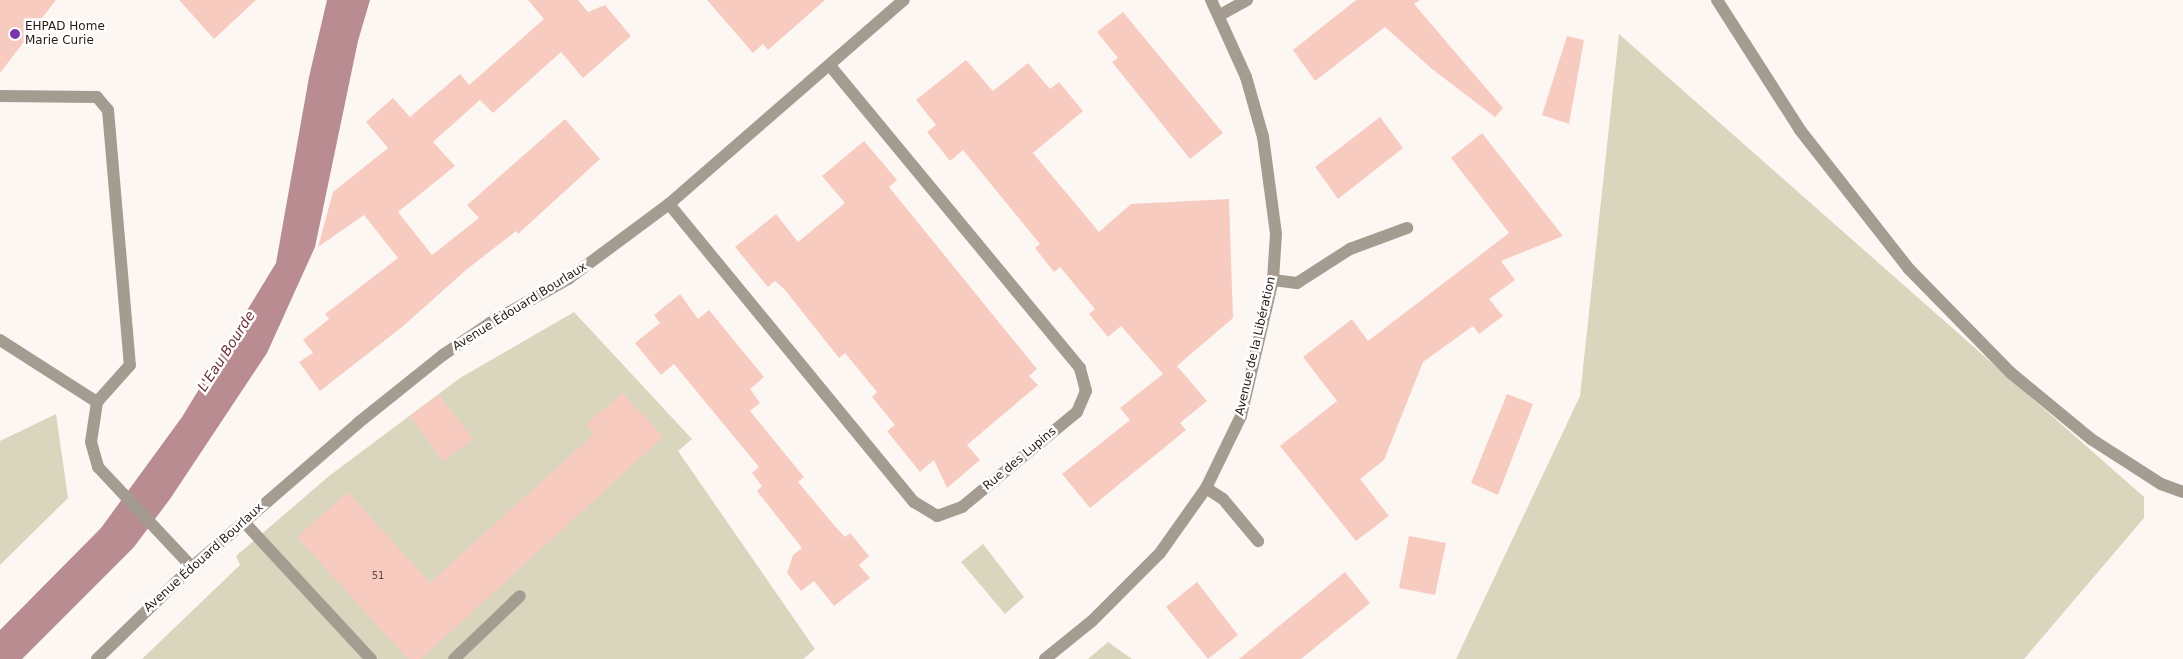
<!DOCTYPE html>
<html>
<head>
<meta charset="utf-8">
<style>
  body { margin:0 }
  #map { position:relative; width:2183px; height:659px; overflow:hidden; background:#fdf7f3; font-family:"DejaVu Sans",sans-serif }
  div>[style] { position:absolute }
  .green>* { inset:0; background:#dad5bd }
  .water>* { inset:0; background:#b88c90 }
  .building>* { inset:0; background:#f8cbc1 }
  .minor>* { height:12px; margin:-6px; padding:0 6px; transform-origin:6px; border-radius:6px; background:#a49c91 }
  .dots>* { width:14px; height:14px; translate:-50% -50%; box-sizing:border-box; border:2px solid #fff; border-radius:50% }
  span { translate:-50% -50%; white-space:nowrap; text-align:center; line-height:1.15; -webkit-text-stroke:5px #fff; paint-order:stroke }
  .number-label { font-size:10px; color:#5a473f }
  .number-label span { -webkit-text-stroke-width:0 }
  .poi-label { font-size:12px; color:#251b14 }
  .left { translate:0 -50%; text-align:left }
  .street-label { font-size:12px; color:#251b14 }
  .water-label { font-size:14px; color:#6f343d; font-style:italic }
</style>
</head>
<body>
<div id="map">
  <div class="green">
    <i style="clip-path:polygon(1619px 34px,2144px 497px,2144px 518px,2024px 659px,1456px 659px,1580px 396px)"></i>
    <i style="clip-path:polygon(574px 312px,692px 439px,678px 451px,815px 649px,803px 659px,142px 659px,240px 565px,236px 556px,329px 476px,460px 378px)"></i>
    <i style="clip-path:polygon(56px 414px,68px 498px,0 565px,0 441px)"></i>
    <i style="clip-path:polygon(983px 544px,1024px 597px,1005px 614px,961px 562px)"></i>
    <i style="clip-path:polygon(1108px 642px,1132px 659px,1088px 659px)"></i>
  </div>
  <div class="water">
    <i style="clip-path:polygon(327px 0,370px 0,358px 41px,315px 247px,267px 353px,170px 499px,134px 547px,22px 659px,0 659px,0 630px,101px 528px,182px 417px,276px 263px,309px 77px)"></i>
  </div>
  <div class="building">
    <i style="clip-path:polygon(0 0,56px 0,0 73px)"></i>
    <i style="clip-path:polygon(179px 0,256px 0,214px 39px)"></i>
    <i style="clip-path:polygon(528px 0,578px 0,588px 12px,605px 5px,631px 36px,583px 78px,561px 52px,493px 113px,480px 100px,433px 142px,455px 166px,398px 212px,432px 255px,479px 218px,467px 205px,565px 119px,600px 159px,518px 234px,516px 231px,466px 270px,402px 327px,320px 391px,299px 362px,313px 353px,303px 340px,329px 319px,325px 314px,398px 258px,364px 215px,318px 247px,333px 192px,388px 148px,366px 122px,393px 98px,410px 117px,460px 74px,469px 85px,544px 19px)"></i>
    <i style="clip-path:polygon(707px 0,825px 0,768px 50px,763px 44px,753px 53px)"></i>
    <i style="clip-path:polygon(1356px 0,1420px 0,1414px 4px,1503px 108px,1495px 117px,1432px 69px,1385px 27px,1315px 81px,1293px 50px)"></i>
    <i style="clip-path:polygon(1123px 12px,1223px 133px,1190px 159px,1112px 62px,1118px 58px,1097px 32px)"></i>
    <i style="clip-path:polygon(1567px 36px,1584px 40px,1569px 124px,1542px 115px)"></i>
    <i style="clip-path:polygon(966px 60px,993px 91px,1028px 63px,1050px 89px,1059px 82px,1083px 111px,1033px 153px,1099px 232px,1131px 204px,1229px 199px,1233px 318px,1177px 366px,1207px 401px,1180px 423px,1186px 430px,1090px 508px,1062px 474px,1130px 420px,1120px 408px,1163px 374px,1121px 326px,1108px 337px,1089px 314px,1095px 309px,1060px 267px,1054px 272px,1035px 248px,1040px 244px,963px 150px,950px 161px,927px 132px,936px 125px,916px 100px)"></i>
    <i style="clip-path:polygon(1380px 117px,1403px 148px,1338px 199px,1315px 167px)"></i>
    <i style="clip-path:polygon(1482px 133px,1563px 236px,1501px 261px,1515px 280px,1489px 299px,1503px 316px,1479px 334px,1473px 326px,1423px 362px,1384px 460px,1360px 479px,1389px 516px,1356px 541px,1280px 446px,1337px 401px,1303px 357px,1352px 319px,1368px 341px,1509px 233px,1451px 158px)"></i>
    <i style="clip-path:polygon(864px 141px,897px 180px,889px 187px,1037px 369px,1029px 376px,1038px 385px,967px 445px,980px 460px,947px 488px,934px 460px,920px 472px,887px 431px,895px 425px,872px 397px,877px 392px,845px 353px,839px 358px,785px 290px,775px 281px,768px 287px,735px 247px,776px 214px,798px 242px,845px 203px,822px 176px)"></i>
    <i style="clip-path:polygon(680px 294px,698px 319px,709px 310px,764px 377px,750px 389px,760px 403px,750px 411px,804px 477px,798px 482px,833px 524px,845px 537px,850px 533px,869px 556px,859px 565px,870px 578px,834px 606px,814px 581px,801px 591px,787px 573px,793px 555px,802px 548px,757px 491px,762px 486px,752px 473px,759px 467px,674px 364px,661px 375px,635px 343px,660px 323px,654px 315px)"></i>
    <i style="clip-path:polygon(623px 393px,663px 437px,421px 659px,408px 659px,297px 537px,348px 492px,430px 583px,594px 434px,586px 424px)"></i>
    <i style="clip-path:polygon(1507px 394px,1533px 404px,1498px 495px,1471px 483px)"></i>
    <i style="clip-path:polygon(439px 395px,473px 439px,443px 461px,410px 416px)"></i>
    <i style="clip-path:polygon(1409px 536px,1446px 543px,1435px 595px,1399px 588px)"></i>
    <i style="clip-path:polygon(1345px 572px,1370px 603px,1301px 659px,1239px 659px)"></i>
    <i style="clip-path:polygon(1197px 582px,1238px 635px,1208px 659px,1166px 607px)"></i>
  </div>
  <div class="minor">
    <i style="left:1717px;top:0;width:154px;rotate:57.4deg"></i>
    <i style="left:1800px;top:130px;width:177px;rotate:51.9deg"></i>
    <i style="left:1909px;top:269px;width:146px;rotate:45.6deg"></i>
    <i style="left:2011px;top:373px;width:104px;rotate:39.5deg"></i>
    <i style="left:2091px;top:439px;width:83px;rotate:32.7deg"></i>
    <i style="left:2161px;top:484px;width:23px;rotate:20deg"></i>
    <i style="left:1220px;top:15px;width:31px;rotate:-29deg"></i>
    <i style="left:0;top:96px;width:97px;rotate:0.6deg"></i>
    <i style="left:97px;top:97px;width:17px;rotate:50deg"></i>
    <i style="left:108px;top:110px;width:256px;rotate:85.1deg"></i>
    <i style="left:130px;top:365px;width:50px;rotate:131.7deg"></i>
    <i style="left:97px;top:402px;width:40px;rotate:98.5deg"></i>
    <i style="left:91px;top:442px;width:26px;rotate:74deg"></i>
    <i style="left:98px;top:467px;width:137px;rotate:46.8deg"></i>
    <i style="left:669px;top:204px;width:386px;rotate:50.6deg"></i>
    <i style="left:914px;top:502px;width:27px;rotate:31deg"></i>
    <i style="left:937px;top:516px;width:27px;rotate:-20deg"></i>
    <i style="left:962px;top:507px;width:149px;rotate:-39.6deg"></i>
    <i style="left:1077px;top:412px;width:23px;rotate:-67deg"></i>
    <i style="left:1086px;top:391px;width:24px;rotate:-105deg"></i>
    <i style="left:1080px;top:368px;width:393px;rotate:-129.6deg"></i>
    <i style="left:1273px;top:280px;width:24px;rotate:7deg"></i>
    <i style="left:1297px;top:283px;width:63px;rotate:-32.7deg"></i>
    <i style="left:1350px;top:249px;width:61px;rotate:-20.2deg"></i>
    <i style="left:0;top:340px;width:115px;rotate:32.6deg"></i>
    <i style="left:1206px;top:488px;width:20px;rotate:33deg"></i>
    <i style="left:1223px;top:499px;width:55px;rotate:50.2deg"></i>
    <i style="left:244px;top:522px;width:187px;rotate:47.2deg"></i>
    <i style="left:97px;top:659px;width:132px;rotate:-44.1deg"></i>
    <i style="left:192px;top:567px;width:220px;rotate:-40.9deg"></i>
    <i style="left:358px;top:423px;width:109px;rotate:-38.7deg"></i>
    <i style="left:443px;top:355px;width:57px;rotate:-34.2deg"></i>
    <i style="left:490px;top:323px;width:90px;rotate:-29.4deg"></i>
    <i style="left:568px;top:279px;width:126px;rotate:-36.6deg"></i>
    <i style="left:669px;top:204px;width:311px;rotate:-41deg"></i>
    <i style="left:454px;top:659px;width:91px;rotate:-43.7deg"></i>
    <i style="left:1045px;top:659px;width:60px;rotate:-39deg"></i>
    <i style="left:1092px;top:621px;width:96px;rotate:-45deg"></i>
    <i style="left:1160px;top:553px;width:80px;rotate:-54.7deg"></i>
    <i style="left:1206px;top:488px;width:80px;rotate:-64.1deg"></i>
    <i style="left:1241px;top:416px;width:140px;rotate:-76.8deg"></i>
    <i style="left:1273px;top:280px;width:46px;rotate:-86.3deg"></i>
    <i style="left:1276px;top:234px;width:98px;rotate:-97.6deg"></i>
    <i style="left:1263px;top:137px;width:62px;rotate:-105.8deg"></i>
    <i style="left:1246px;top:77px;width:85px;rotate:-114.4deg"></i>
  </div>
  <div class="dots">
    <i style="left:15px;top:34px;background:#7a34a7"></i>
  </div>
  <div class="number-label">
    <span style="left:378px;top:576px">51</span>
  </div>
  <div class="poi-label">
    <span class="left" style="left:25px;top:34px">EHPAD Home<br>Marie Curie</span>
  </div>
  <div class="street-label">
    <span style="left:520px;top:307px;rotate:-32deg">Avenue Édouard Bourlaux</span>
    <span style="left:1256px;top:346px;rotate:-77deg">Avenue de la Libération</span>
    <span style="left:1020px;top:459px;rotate:-40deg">Rue des Lupins</span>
    <span style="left:204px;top:558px;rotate:-42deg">Avenue Édouard Bourlaux</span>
  </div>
  <div class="water-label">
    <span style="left:226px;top:351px;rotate:-57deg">L'Eau Bourde</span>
  </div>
</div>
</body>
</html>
